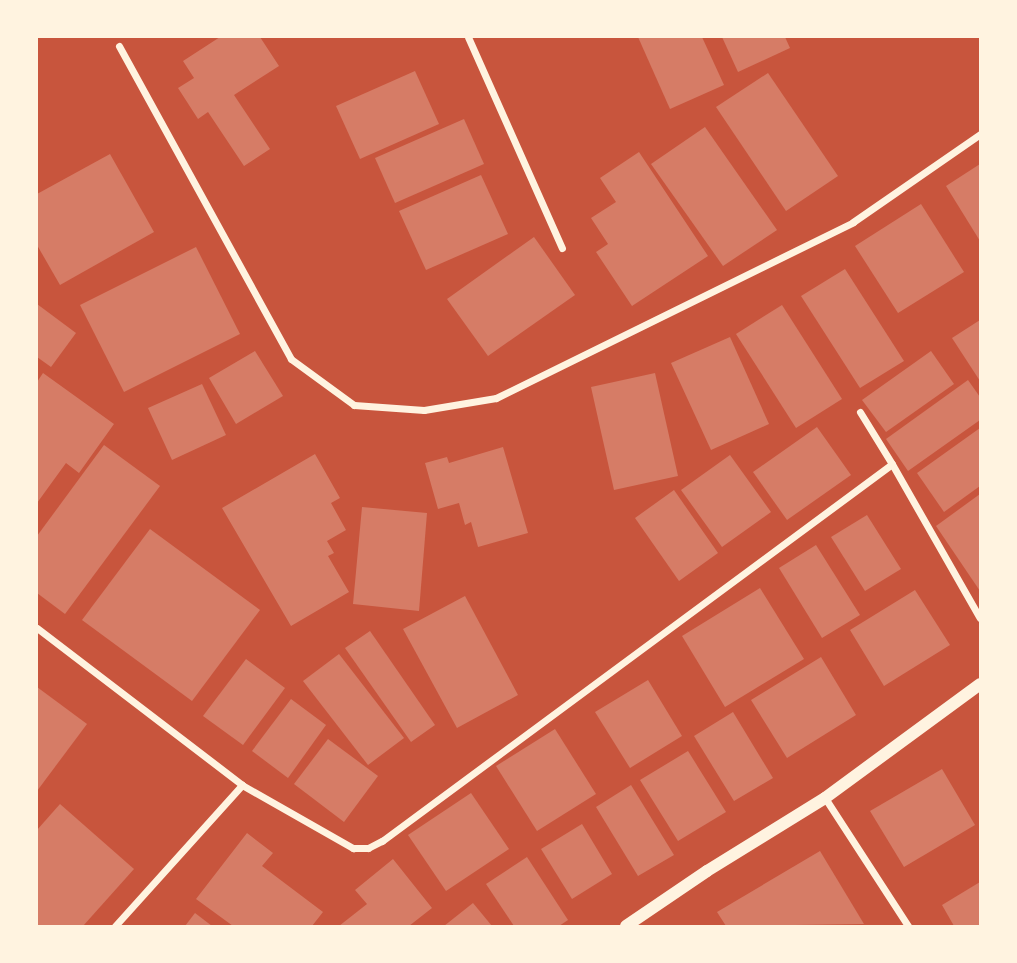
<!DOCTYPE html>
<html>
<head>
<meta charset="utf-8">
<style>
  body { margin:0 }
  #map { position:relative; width:1017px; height:963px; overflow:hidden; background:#c8553d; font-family:"Space Grotesk",sans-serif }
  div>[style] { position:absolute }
  .building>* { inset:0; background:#d67c66 }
  .minor>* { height:7px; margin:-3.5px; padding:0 3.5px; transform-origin:3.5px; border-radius:3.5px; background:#fff3e0 }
  .tertiary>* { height:12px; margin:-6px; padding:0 6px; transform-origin:6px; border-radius:6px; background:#fff3e0 }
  span { translate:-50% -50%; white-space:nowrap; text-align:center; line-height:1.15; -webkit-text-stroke:5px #fff3e0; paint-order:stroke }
  .frame { position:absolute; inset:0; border:38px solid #fff3e0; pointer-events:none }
</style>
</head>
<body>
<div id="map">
  <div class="building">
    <i style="clip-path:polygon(220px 37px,260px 37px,279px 66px,234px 95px,270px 149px,244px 166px,208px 112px,198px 119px,178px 88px,194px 78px,183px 61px)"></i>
    <i style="clip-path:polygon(638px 37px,702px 37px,724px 85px,670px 109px)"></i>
    <i style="clip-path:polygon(722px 37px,785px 37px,790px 48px,738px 72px)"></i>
    <i style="clip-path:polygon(415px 71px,439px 124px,360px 159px,336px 106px)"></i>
    <i style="clip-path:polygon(768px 73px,838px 176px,786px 211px,716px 107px)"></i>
    <i style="clip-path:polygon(464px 119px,484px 164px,395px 203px,375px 158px)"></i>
    <i style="clip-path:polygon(705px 127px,777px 230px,723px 266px,651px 164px)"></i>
    <i style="clip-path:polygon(639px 152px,708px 256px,632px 306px,596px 252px,608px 244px,591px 218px,616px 202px,600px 178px)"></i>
    <i style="clip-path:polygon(110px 154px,154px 232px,60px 285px,37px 245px,37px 194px)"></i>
    <i style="clip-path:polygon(980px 164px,980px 241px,946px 186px)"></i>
    <i style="clip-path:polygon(481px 175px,508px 234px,426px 270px,399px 211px)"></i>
    <i style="clip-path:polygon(921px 204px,964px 272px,898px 313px,855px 246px)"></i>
    <i style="clip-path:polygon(534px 237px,575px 295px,488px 356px,447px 299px)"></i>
    <i style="clip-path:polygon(196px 247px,240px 334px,124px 392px,80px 305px)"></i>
    <i style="clip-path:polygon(845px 269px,904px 361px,860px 388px,801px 296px)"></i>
    <i style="clip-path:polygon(37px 304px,76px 333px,51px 367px,37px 357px)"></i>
    <i style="clip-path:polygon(782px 305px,842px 399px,796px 428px,736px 334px)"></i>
    <i style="clip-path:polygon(980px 320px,980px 381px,952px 338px)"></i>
    <i style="clip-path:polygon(730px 337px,769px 424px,711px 450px,671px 363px)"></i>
    <i style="clip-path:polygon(255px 351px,283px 396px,236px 424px,209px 378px)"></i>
    <i style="clip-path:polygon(931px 351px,954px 384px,886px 432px,862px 400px)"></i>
    <i style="clip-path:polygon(43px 373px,114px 424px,79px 473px,66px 463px,37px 503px,37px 382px)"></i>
    <i style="clip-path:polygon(655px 373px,678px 476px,614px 490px,591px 387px)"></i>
    <i style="clip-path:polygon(968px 380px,980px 397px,980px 420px,908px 471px,886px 439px)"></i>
    <i style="clip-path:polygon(202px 384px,226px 435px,172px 460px,148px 408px)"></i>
    <i style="clip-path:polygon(817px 427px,851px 475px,787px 520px,753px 472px)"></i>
    <i style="clip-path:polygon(980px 428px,980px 486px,944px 512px,917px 473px)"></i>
    <i style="clip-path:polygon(104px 445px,160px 486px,65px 614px,37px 593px,37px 536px)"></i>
    <i style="clip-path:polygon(503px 447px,528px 533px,478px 547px,471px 522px,465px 525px,459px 503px,438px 509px,425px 463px,447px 457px,449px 463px)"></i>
    <i style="clip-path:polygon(315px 454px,340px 498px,331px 503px,346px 530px,327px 541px,334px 553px,328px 556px,349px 592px,291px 626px,222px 508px)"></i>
    <i style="clip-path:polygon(730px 455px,771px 512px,722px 547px,681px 490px)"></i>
    <i style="clip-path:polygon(674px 490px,718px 553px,679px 581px,635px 518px)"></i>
    <i style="clip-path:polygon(980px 494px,980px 591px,936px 526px)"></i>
    <i style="clip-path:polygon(362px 507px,427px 513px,419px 611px,353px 604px)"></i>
    <i style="clip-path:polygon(867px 515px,901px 569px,865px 591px,831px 537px)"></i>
    <i style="clip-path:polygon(150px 529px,260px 610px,192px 701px,82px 620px)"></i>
    <i style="clip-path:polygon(816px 545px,860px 615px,822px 638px,779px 568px)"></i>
    <i style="clip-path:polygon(760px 588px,804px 659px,725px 707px,682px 636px)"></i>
    <i style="clip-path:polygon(915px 590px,950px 645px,884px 686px,850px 630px)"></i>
    <i style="clip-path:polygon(465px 596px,518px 695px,457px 728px,403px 629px)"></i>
    <i style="clip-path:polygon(370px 631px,435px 725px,411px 742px,345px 648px)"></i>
    <i style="clip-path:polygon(339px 654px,404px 738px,368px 765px,303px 681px)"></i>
    <i style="clip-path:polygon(821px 657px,856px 715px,787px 758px,751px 700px)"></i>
    <i style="clip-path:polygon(246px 659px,285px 688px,243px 745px,203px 716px)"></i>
    <i style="clip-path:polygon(648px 680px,682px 736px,630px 768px,595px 712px)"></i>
    <i style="clip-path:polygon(37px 687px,87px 724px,37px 791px)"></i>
    <i style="clip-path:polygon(291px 699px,326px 725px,288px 778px,252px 751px)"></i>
    <i style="clip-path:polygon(733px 712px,773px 778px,734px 801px,694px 736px)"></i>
    <i style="clip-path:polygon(555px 729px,596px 794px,537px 831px,496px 766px)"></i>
    <i style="clip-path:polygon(328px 739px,378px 776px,344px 822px,294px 784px)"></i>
    <i style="clip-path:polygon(688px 751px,726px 812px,678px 841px,640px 780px)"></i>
    <i style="clip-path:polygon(942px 769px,975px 825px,904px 867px,870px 811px)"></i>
    <i style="clip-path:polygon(631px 785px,674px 855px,638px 876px,596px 807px)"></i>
    <i style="clip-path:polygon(471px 793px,509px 849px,446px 891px,408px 835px)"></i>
    <i style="clip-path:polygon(60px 804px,134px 869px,83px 926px,37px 926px,37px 830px)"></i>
    <i style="clip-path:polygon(582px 824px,612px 874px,572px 899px,541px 849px)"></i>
    <i style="clip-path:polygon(247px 833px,273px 853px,262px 866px,323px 912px,312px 926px,233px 926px,196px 899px)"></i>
    <i style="clip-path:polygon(820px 851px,864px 924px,726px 926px,717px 912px)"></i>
    <i style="clip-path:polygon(527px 857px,568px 920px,559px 926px,514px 926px,486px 884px)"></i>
    <i style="clip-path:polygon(393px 859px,432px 908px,409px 926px,339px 926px,367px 904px,355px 890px)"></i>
    <i style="clip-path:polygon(980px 882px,980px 926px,954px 926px,942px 905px)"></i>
    <i style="clip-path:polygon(473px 903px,492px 926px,444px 926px)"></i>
    <i style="clip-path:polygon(195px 913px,212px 926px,185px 926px)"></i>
  </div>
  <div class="minor">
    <i style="left:468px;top:37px;width:231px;rotate:66deg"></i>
    <i style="left:119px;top:46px;width:357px;rotate:61.2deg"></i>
    <i style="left:291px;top:359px;width:78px;rotate:36.1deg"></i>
    <i style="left:354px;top:405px;width:70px;rotate:4.1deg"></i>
    <i style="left:424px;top:410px;width:73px;rotate:-9.5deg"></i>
    <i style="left:496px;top:398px;width:398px;rotate:-26.2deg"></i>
    <i style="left:853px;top:222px;width:155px;rotate:-34.7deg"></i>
    <i style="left:860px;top:412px;width:61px;rotate:58.4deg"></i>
    <i style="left:37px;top:628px;width:258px;rotate:37.4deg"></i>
    <i style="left:242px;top:785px;width:128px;rotate:29.6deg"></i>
    <i style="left:353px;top:848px;width:15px"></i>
    <i style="left:368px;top:848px;width:16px;rotate:-27deg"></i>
    <i style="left:382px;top:841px;width:634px;rotate:-36.47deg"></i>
    <i style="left:892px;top:464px;width:177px;rotate:60.3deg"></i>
    <i style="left:825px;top:798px;width:153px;rotate:57deg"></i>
    <i style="left:115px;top:926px;width:190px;rotate:-48deg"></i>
  </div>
  <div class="tertiary">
    <i style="left:626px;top:926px;width:98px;rotate:-34.2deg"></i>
    <i style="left:707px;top:871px;width:139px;rotate:-31.7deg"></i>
    <i style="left:825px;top:798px;width:192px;rotate:-36.3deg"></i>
  </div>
  <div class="frame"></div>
</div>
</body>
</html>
